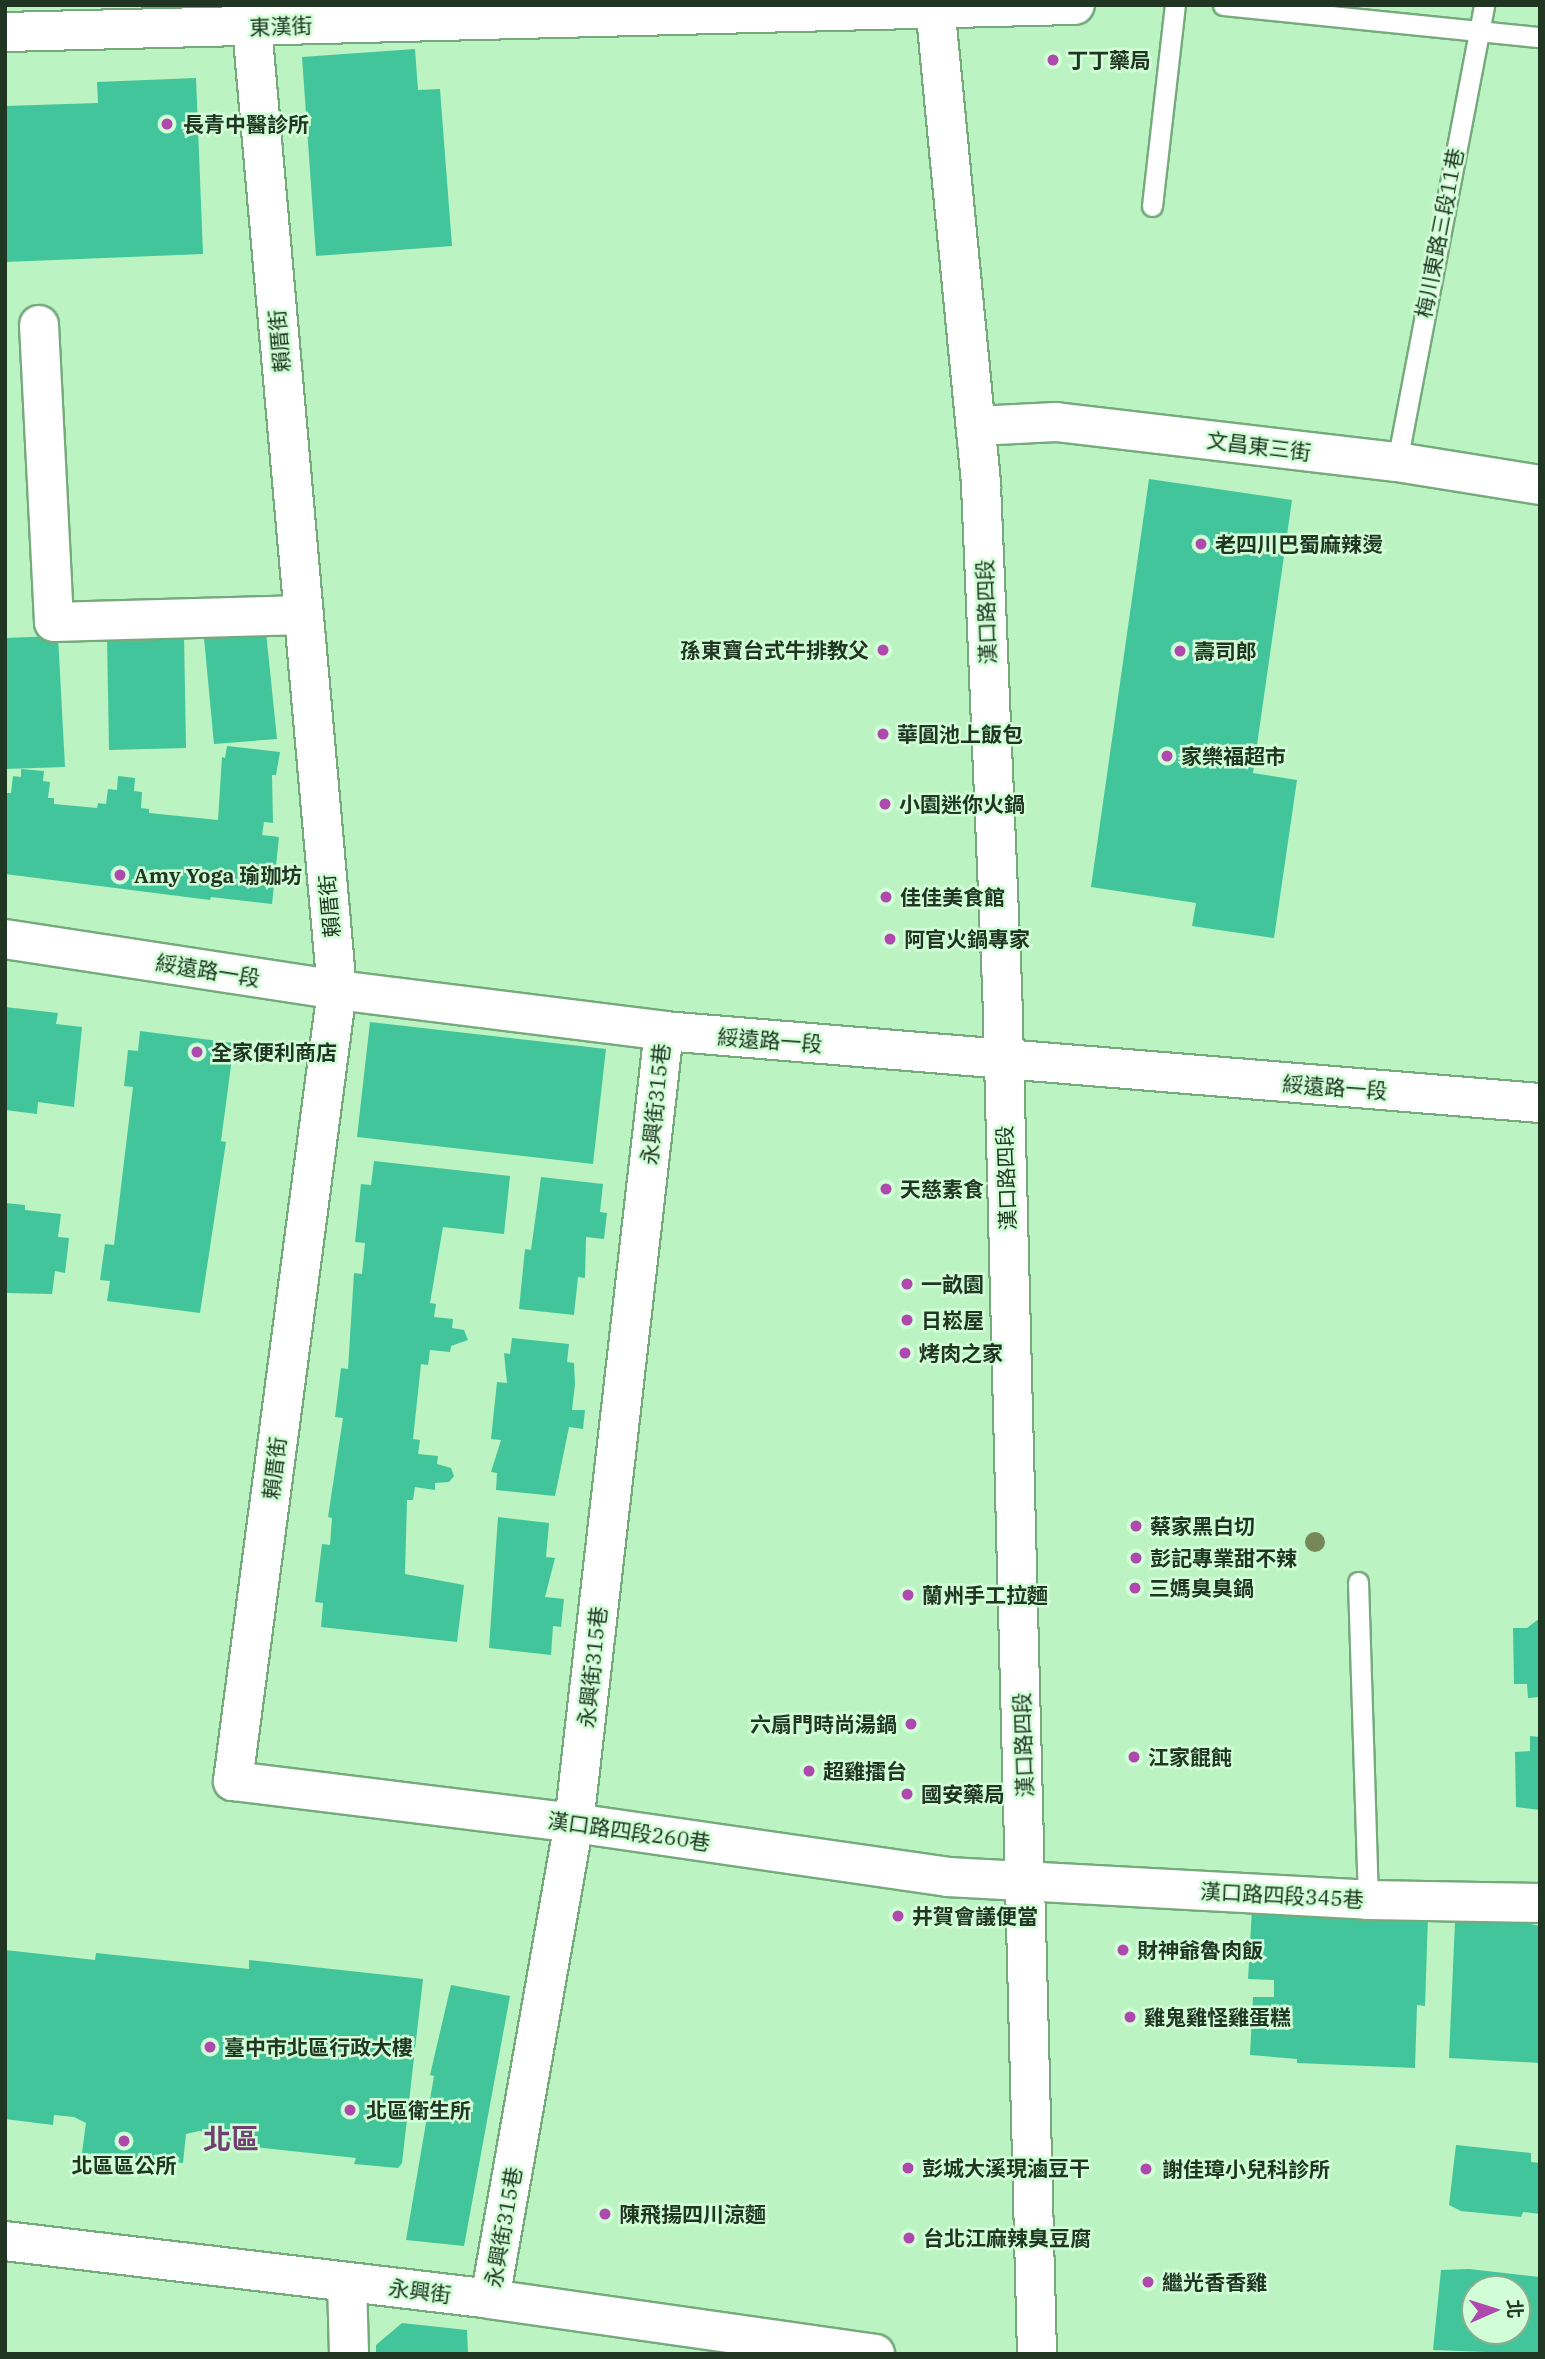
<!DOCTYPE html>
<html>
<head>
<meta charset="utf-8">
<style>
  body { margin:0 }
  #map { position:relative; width:1545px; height:2359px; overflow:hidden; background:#bbf4c2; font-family:"IBM Plex Serif","Noto Sans TC",serif }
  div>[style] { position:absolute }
  .building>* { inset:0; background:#42c59b }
  .roads { filter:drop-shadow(2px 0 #74aa7c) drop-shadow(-2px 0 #74aa7c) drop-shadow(0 2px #74aa7c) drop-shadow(0 -2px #74aa7c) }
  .lane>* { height:19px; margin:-9.5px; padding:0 9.5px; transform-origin:9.5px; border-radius:9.5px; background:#fff }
  .street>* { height:38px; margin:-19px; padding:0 19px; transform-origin:19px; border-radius:19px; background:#fff }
  .secondary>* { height:38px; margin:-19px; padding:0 19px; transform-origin:19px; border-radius:19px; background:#fff }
  .trees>* { width:20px; height:20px; margin:-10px; border-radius:50%; background:#768858 }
  .dots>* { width:19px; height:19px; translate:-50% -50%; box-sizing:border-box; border:4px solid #d1fed6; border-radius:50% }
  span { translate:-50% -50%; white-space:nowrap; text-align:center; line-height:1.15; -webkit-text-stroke:5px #d1fed6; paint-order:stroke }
  .street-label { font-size:21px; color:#203623 }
  .poi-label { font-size:21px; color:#203623; font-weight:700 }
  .left { translate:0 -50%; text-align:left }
  .right { translate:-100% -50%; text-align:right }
  .district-label { font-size:28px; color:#723f71; font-weight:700 }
  .frame { position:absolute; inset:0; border:7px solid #203623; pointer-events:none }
  .north { position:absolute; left:1461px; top:2275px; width:70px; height:70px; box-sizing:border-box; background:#d1fed6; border:2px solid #8aae8e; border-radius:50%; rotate:87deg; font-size:19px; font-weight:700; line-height:28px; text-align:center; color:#203623 }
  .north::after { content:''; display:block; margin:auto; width:24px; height:32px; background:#af49ae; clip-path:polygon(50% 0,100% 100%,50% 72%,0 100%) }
</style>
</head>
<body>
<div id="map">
  <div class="building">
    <i style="clip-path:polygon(415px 49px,418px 90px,440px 89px,452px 246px,316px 256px,302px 57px)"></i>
    <i style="clip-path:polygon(196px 78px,203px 254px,5px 262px,5px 106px,98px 103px,97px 82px)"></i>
    <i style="clip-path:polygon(1149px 479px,1292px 500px,1253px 773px,1297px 780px,1274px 938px,1192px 926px,1196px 903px,1091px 887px)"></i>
    <i style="clip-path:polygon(266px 632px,277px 739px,214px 744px,204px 638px)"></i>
    <i style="clip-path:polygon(184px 635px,186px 748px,109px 750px,107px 636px)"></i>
    <i style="clip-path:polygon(58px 636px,65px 767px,5px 769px,5px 638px)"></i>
    <i style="clip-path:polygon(227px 746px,280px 752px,276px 775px,272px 775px,273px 823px,264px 822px,262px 835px,279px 837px,272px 904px,211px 897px,210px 900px,5px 874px,5px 793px,11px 793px,13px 776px,21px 777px,21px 769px,44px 771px,43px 781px,50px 782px,48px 798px,54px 798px,54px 804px,97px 808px,98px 803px,106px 804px,108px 789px,117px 790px,118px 776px,135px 778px,134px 791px,142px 792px,141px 808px,149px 809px,149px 813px,218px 820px,222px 757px,225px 758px)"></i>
    <i style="clip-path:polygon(5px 1007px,58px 1013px,56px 1024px,82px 1027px,74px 1107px,38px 1102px,37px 1114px,5px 1110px)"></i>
    <i style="clip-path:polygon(370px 1022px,606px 1049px,593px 1164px,357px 1137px)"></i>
    <i style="clip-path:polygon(140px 1031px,234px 1043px,221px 1141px,226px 1142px,200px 1313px,107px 1301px,110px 1281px,100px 1280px,105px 1244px,114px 1245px,133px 1087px,124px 1086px,128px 1050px,138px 1051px)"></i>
    <i style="clip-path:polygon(374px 1161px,510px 1176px,504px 1234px,443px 1227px,430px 1303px,436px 1304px,434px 1317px,453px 1319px,452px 1328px,464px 1330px,468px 1340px,451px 1346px,450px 1352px,430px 1350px,428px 1365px,421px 1364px,413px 1439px,420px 1440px,418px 1454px,438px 1456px,437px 1464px,451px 1468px,454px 1476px,449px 1482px,435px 1483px,435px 1490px,415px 1487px,413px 1500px,407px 1500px,405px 1574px,464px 1585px,457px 1642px,321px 1627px,323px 1603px,315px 1602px,322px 1544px,330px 1545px,332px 1518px,328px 1517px,343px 1418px,335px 1417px,341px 1368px,348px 1369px,354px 1273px,362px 1274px,365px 1243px,355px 1242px,361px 1184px,371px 1185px)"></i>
    <i style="clip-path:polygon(541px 1177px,603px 1184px,600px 1212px,607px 1213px,604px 1239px,586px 1237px,585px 1278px,578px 1277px,574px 1315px,519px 1309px,525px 1249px,531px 1250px)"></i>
    <i style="clip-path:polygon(5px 1203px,25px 1205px,25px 1210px,61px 1214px,58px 1237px,69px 1238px,65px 1273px,55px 1271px,52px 1294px,5px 1293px)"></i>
    <i style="clip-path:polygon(512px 1338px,569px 1344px,567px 1362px,574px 1363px,575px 1384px,572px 1410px,585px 1410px,583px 1429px,569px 1427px,555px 1496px,496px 1490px,497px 1473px,491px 1472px,501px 1440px,491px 1439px,497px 1382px,507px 1383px,504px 1353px,510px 1354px)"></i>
    <i style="clip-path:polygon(498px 1517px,549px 1523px,546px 1557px,555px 1558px,545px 1597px,564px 1599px,561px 1627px,553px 1626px,551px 1655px,489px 1648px)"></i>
    <i style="clip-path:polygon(1540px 1618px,1540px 1697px,1528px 1698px,1527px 1684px,1514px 1684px,1513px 1628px,1527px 1628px)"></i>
    <i style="clip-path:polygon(1530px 1736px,1540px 1737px,1540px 1810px,1516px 1807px,1515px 1752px,1530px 1751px)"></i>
    <i style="clip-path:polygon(1252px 1909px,1428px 1917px,1425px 2006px,1417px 2005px,1415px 2068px,1297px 2063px,1297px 2059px,1250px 2055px,1253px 1997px,1274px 1997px,1274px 1980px,1248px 1979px)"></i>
    <i style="clip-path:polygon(1515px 1921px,1540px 1926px,1540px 2063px,1449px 2058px,1455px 1922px)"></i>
    <i style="clip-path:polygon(5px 1950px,95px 1960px,96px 1953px,249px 1969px,249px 1960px,423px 1979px,402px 2163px,398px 2168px,354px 2164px,356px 2158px,218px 2143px,219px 2133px,199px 2131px,186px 2134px,183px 2163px,82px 2153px,86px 2123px,74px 2117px,54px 2115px,53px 2125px,5px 2119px)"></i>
    <i style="clip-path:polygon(451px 1985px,510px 1996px,464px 2246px,406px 2240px,434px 2076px,430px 2075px)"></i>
    <i style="clip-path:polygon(1456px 2145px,1531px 2153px,1531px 2162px,1540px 2163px,1540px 2214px,1523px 2212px,1521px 2217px,1461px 2211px,1449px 2205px)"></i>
    <i style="clip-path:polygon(evenodd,1469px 2269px,1540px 2277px,1540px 2354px,1433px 2350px,1441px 2270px,1469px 2269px,1475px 2289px,1517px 2289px,1517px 2331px,1475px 2331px,1475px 2289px)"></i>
    <i style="clip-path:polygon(402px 2323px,467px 2330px,468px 2354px,376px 2354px,376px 2345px)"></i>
  </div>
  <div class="roads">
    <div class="lane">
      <i style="left:1223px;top:5px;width:319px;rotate:5.8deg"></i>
      <i style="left:1152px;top:206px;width:202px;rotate:-83.5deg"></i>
      <i style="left:1397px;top:462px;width:465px;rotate:-79.2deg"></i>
      <i style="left:1358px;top:1582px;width:318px;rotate:88.2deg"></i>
    </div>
    <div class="street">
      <i style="left:252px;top:27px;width:967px;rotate:84.96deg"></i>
      <i style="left:337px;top:990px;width:798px;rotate:97.49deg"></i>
      <i style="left:233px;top:1781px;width:344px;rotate:7deg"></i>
      <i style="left:574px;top:1823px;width:378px;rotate:8.2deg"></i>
      <i style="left:948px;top:1877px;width:421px;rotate:3.1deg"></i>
      <i style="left:1368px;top:1900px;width:172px;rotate:1deg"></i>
      <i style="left:5px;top:32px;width:1070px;rotate:-1.45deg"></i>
      <i style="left:39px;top:325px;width:297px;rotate:87.1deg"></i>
      <i style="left:54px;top:622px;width:250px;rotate:-1.6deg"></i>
      <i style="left:976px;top:426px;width:80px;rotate:-2.9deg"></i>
      <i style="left:1056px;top:422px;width:343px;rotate:6.7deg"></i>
      <i style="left:1397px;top:462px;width:145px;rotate:9.1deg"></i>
      <i style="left:5px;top:939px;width:336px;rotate:8.7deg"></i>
      <i style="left:337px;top:990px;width:330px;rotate:7.1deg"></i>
      <i style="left:664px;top:1031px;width:879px;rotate:4.7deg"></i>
      <i style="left:5px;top:2241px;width:488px;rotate:6.8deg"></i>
      <i style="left:490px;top:2299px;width:389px;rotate:8.1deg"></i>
      <i style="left:347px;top:2282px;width:72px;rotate:88.4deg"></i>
      <i style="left:490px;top:2299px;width:483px;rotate:-80deg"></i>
      <i style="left:574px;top:1823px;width:797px;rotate:-83.52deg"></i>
    </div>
    <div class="secondary">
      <i style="left:935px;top:5px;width:482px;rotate:84.5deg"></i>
      <i style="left:981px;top:485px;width:496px;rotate:87.6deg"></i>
      <i style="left:1002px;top:981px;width:1373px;rotate:88.54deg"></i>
    </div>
  </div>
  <div class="trees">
    <i style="left:1315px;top:1542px"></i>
  </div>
  <div class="dots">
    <i style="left:1053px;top:60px;background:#af49ae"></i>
    <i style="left:167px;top:124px;background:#af49ae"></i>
    <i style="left:1201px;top:544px;background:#af49ae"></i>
    <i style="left:883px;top:650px;background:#af49ae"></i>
    <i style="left:1180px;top:651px;background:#af49ae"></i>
    <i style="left:883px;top:734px;background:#af49ae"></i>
    <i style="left:1167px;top:756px;background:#af49ae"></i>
    <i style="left:885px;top:804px;background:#af49ae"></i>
    <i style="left:120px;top:875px;background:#af49ae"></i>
    <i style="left:886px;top:897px;background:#af49ae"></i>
    <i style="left:890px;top:939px;background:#af49ae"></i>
    <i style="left:197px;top:1052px;background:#af49ae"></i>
    <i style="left:886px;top:1189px;background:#af49ae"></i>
    <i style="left:907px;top:1284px;background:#af49ae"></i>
    <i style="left:907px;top:1320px;background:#af49ae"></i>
    <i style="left:905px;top:1353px;background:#af49ae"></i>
    <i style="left:1136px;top:1526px;background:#af49ae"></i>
    <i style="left:1136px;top:1558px;background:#af49ae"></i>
    <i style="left:1135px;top:1588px;background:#af49ae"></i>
    <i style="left:908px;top:1595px;background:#af49ae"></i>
    <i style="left:911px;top:1724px;background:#af49ae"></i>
    <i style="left:1134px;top:1757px;background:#af49ae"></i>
    <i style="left:809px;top:1771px;background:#af49ae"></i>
    <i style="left:907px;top:1794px;background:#af49ae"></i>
    <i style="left:898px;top:1916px;background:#af49ae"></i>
    <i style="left:1123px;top:1950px;background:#af49ae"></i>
    <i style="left:1130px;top:2017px;background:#af49ae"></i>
    <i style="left:210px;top:2047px;background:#af49ae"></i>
    <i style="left:350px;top:2110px;background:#af49ae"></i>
    <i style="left:124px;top:2141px;background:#af49ae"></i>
    <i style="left:908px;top:2168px;background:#af49ae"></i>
    <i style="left:1146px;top:2169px;background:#af49ae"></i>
    <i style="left:605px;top:2214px;background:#af49ae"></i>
    <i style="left:909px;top:2238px;background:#af49ae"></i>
    <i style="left:1148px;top:2282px;background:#af49ae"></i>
  </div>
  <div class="street-label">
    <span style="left:281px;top:26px;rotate:-2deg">東漢街</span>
    <span style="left:1439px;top:233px;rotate:-79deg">梅川東路三段11巷</span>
    <span style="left:279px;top:341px;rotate:-95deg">賴厝街</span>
    <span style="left:1259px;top:446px;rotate:7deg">文昌東三街</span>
    <span style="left:986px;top:612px;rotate:-92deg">漢口路四段</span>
    <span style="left:329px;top:906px;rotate:-95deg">賴厝街</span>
    <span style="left:208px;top:970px;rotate:9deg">綏遠路一段</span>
    <span style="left:770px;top:1040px;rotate:4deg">綏遠路一段</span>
    <span style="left:1335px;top:1087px;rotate:4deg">綏遠路一段</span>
    <span style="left:655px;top:1104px;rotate:-84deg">永興街315巷</span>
    <span style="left:1006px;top:1178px;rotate:-92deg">漢口路四段</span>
    <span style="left:274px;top:1468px;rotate:-83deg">賴厝街</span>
    <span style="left:592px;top:1667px;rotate:-84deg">永興街315巷</span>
    <span style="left:1023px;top:1745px;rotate:-92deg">漢口路四段</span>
    <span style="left:629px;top:1831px;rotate:8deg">漢口路四段260巷</span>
    <span style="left:1282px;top:1895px;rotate:3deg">漢口路四段345巷</span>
    <span style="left:503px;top:2227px;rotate:-80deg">永興街315巷</span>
    <span style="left:420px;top:2291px;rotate:7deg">永興街</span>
  </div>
  <div class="poi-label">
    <span class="left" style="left:1067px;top:60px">丁丁藥局</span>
    <span class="left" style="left:183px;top:124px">長青中醫診所</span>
    <span class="left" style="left:1215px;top:544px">老四川巴蜀麻辣燙</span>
    <span class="right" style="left:869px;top:650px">孫東寶台式牛排教父</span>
    <span class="left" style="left:1194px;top:651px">壽司郎</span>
    <span class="left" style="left:897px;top:734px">華圓池上飯包</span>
    <span class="left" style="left:1181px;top:756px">家樂福超市</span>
    <span class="left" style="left:899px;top:804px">小園迷你火鍋</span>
    <span class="left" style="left:134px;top:875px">Amy Yoga 瑜珈坊</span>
    <span class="left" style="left:900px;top:897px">佳佳美食館</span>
    <span class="left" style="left:904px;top:939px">阿官火鍋專家</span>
    <span class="left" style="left:211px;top:1052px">全家便利商店</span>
    <span class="left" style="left:900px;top:1189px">天慈素食</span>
    <span class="left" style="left:921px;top:1284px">一畝園</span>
    <span class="left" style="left:921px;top:1320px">日崧屋</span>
    <span class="left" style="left:919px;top:1353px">烤肉之家</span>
    <span class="left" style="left:1150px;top:1526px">蔡家黑白切</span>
    <span class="left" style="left:1150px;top:1558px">彭記專業甜不辣</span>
    <span class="left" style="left:1149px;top:1588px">三媽臭臭鍋</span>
    <span class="left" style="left:922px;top:1595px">蘭州手工拉麵</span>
    <span class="right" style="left:897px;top:1724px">六扇門時尚湯鍋</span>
    <span class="left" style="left:1148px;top:1757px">江家餛飩</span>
    <span class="left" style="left:823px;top:1771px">超雞擂台</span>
    <span class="left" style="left:921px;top:1794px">國安藥局</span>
    <span class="left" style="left:912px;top:1916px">井賀會議便當</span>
    <span class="left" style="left:1137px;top:1950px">財神爺魯肉飯</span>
    <span class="left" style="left:1144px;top:2017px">雞鬼雞怪雞蛋糕</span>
    <span class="left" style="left:224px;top:2047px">臺中市北區行政大樓</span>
    <span class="left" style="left:366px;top:2110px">北區衛生所</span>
    <span style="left:124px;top:2165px">北區區公所</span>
    <span class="left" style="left:922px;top:2168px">彭城大溪現滷豆干</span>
    <span class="left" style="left:1162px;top:2169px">謝佳璋小兒科診所</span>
    <span class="left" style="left:619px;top:2214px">陳飛揚四川涼麵</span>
    <span class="left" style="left:923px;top:2238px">台北江麻辣臭豆腐</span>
    <span class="left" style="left:1162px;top:2282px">繼光香香雞</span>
  </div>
  <div class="district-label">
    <span style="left:231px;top:2139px">北區</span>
  </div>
  <div class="frame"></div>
  <div class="north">北</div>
</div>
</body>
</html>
